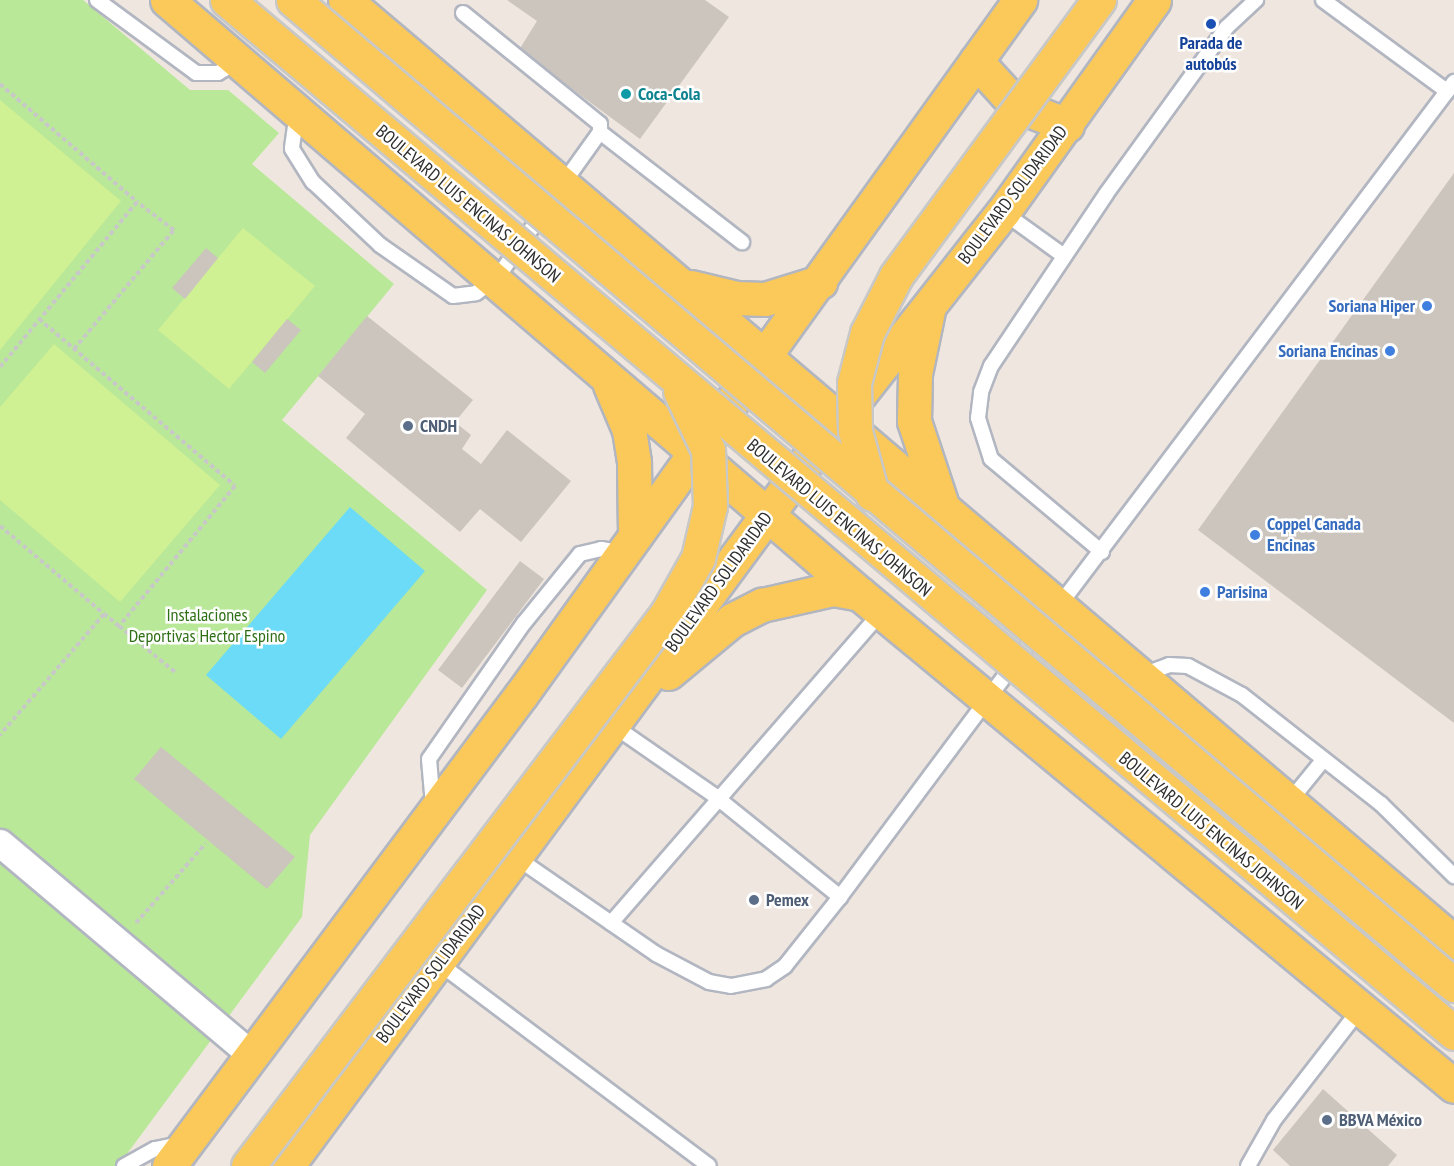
<!DOCTYPE html>
<html>
<head>
<meta charset="utf-8">
<style>
  body { margin:0 }
  #map { position:relative; width:1454px; height:1166px; overflow:hidden; background:#efe7df; font-family:"PT Sans Narrow",sans-serif }
  div>[style] { position:absolute }
  .green>* { inset:0; background:#b9e898 }
  .pitch>* { inset:0; background:#cff093 }
  .water>* { inset:0; background:#6cdbf7 }
  .building>* { inset:0; background:#cbc5bd }
  .path>* { height:4px; margin-top:-2px; transform-origin:0; background:repeating-linear-gradient(90deg,#c8c8c8 0 4.5px,transparent 0 7.5px) }
  .roads { filter:drop-shadow(2px 0 #b2b6c1) drop-shadow(-2px 0 #b2b6c1) drop-shadow(0 2px #b2b6c1) drop-shadow(0 -2px #b2b6c1) }
  .service>* { height:14px; margin:-7px; padding:0 7px; transform-origin:7px; border-radius:7px; background:#fff }
  .minor>* { height:27px; margin:-13.5px; padding:0 13.5px; transform-origin:13.5px; border-radius:13.5px; background:#fff }
  .primary>* { height:33px; margin:-16.5px; padding:0 16.5px; transform-origin:16.5px; border-radius:16.5px; background:#fac959 }
  .bridges { filter:drop-shadow(2px 0 #c8c8c8) drop-shadow(-2px 0 #c8c8c8) drop-shadow(0 2px #c8c8c8) drop-shadow(0 -2px #c8c8c8) }
  .primary-bridge>* { height:33px; margin:-16.5px; padding:0 16.5px; transform-origin:16.5px; border-radius:16.5px; background:#fac959 }
  .dots>* { width:16px; height:16px; translate:-50% -50%; box-sizing:border-box; border:3px solid #fff; border-radius:50% }
  span { translate:-50% -50%; white-space:nowrap; text-align:center; line-height:1.15; -webkit-text-stroke:5px #fff; paint-order:stroke }
  .transit-label { font-size:18px; color:#164399; font-weight:700 }
  .culture-label { font-size:18px; color:#0d838f; font-weight:700 }
  .left { translate:0 -50%; text-align:left }
  .street-label { font-size:18px; color:#2d2d2d }
  .shop-label { font-size:18px; color:#366cbe; font-weight:700 }
  .right { translate:-100% -50%; text-align:right }
  .service-label { font-size:18px; color:#4e5e75; font-weight:700 }
  .park-label { font-size:18px; color:#2f7016 }
</style>
</head>
<body>
<div id="map">
  <div class="green">
    <i style="clip-path:polygon(0 0,83px 0,190px 90px,228px 90px,279px 133px,252px 164px,394px 284px,282px 420px,487px 590px,310px 835px,302px 917px,118px 1166px,0 1166px)"></i>
  </div>
  <div class="pitch">
    <i style="clip-path:polygon(0 100px,121px 201px,0 350px)"></i>
    <i style="clip-path:polygon(243px 228px,315px 286px,229px 389px,158px 330px)"></i>
    <i style="clip-path:polygon(54px 344px,220px 485px,120px 602px,0 500px,0 407px)"></i>
  </div>
  <div class="water">
    <i style="clip-path:polygon(350px 507px,425px 571px,281px 739px,206px 675px)"></i>
  </div>
  <div class="building">
    <i style="clip-path:polygon(507px 0,705px 0,729px 17px,640px 139px,519px 50px,537px 21px)"></i>
    <i style="clip-path:polygon(1454px 173px,1454px 723px,1198px 530px)"></i>
    <i style="clip-path:polygon(206px 248px,218px 258px,185px 299px,172px 288px)"></i>
    <i style="clip-path:polygon(367px 316px,473px 400px,455px 422px,471px 435px,462px 449px,481px 464px,507px 430px,571px 481px,521px 542px,480px 509px,460px 532px,346px 438px,365px 414px,318px 376px)"></i>
    <i style="clip-path:polygon(287px 319px,301px 330px,265px 373px,252px 362px)"></i>
    <i style="clip-path:polygon(520px 561px,544px 579px,462px 688px,438px 670px)"></i>
    <i style="clip-path:polygon(161px 747px,295px 857px,267px 889px,134px 779px)"></i>
    <i style="clip-path:polygon(1323px 1089px,1397px 1155px,1388px 1166px,1290px 1166px,1273px 1150px)"></i>
  </div>
  <div class="path">
    <i style="left:0;top:84px;width:181px;rotate:40.7deg"></i>
    <i style="left:137px;top:202px;width:214px;rotate:129.7deg"></i>
    <i style="left:39px;top:319px;width:257px;rotate:40.4deg"></i>
    <i style="left:235px;top:486px;width:182px;rotate:129.6deg"></i>
    <i style="left:119px;top:626px;width:19px;rotate:-141deg"></i>
    <i style="left:74px;top:349px;width:155px;rotate:-50deg"></i>
    <i style="left:174px;top:230px;width:46px;rotate:-142.9deg"></i>
    <i style="left:0;top:526px;width:136px;rotate:40.2deg"></i>
    <i style="left:104px;top:614px;width:160px;rotate:130.7deg"></i>
    <i style="left:119px;top:626px;width:74px;rotate:39.5deg"></i>
    <i style="left:136px;top:923px;width:106px;rotate:-48.8deg"></i>
  </div>
  <div class="roads">
    <div class="service">
      <i style="left:97px;top:0;width:123px;rotate:36.4deg"></i>
      <i style="left:196px;top:73px;width:22px"></i>
      <i style="left:218px;top:73px;width:23px;rotate:-31deg"></i>
      <i style="left:1323px;top:0;width:154px;rotate:36.3deg"></i>
      <i style="left:463px;top:13px;width:176px;rotate:39deg"></i>
      <i style="left:600px;top:124px;width:8px;rotate:90deg"></i>
      <i style="left:600px;top:132px;width:65px;rotate:125.6deg"></i>
      <i style="left:297px;top:112px;width:37px;rotate:98deg"></i>
      <i style="left:292px;top:149px;width:39px;rotate:58deg"></i>
      <i style="left:313px;top:182px;width:92px;rotate:43.2deg"></i>
      <i style="left:380px;top:245px;width:89px;rotate:34.9deg"></i>
      <i style="left:453px;top:296px;width:23px;rotate:-7deg"></i>
      <i style="left:476px;top:293px;width:26px;rotate:-36deg"></i>
      <i style="left:497px;top:278px;width:82px;rotate:-55deg"></i>
      <i style="left:600px;top:132px;width:180px;rotate:37.8deg"></i>
      <i style="left:1003px;top:212px;width:75px;rotate:35.8deg"></i>
      <i style="left:1102px;top:552px;width:145px;rotate:-140deg"></i>
      <i style="left:991px;top:459px;width:43px;rotate:-107.6deg"></i>
      <i style="left:978px;top:418px;width:26px;rotate:-83deg"></i>
      <i style="left:981px;top:392px;width:28px;rotate:-69deg"></i>
      <i style="left:991px;top:366px;width:207px;rotate:-56.2deg"></i>
      <i style="left:1106px;top:194px;width:206px;rotate:-54.1deg"></i>
      <i style="left:1227px;top:27px;width:40px;rotate:-43deg"></i>
      <i style="left:1058px;top:607px;width:658px;rotate:-52.97deg"></i>
      <i style="left:1142px;top:675px;width:29px;rotate:-20deg"></i>
      <i style="left:1169px;top:665px;width:19px;rotate:3deg"></i>
      <i style="left:1188px;top:666px;width:61px;rotate:28.2deg"></i>
      <i style="left:1242px;top:695px;width:177px;rotate:38.1deg"></i>
      <i style="left:1381px;top:804px;width:103px;rotate:44.6deg"></i>
      <i style="left:614px;top:726px;width:123px;rotate:34.7deg"></i>
      <i style="left:715px;top:796px;width:161px;rotate:38.9deg"></i>
      <i style="left:840px;top:897px;width:332px;rotate:-53.3deg"></i>
      <i style="left:1289px;top:802px;width:55px;rotate:-50.9deg"></i>
      <i style="left:433px;top:805px;width:46px;rotate:-95deg"></i>
      <i style="left:429px;top:759px;width:166px;rotate:-55.1deg"></i>
      <i style="left:524px;top:623px;width:89px;rotate:-50.9deg"></i>
      <i style="left:580px;top:554px;width:22px;rotate:-13deg"></i>
      <i style="left:601px;top:549px;width:20px;rotate:9deg"></i>
      <i style="left:517px;top:858px;width:169px;rotate:34.6deg"></i>
      <i style="left:656px;top:954px;width:60px;rotate:27.8deg"></i>
      <i style="left:709px;top:982px;width:22px;rotate:10deg"></i>
      <i style="left:731px;top:986px;width:36px;rotate:-11deg"></i>
      <i style="left:766px;top:979px;width:23px;rotate:-34deg"></i>
      <i style="left:785px;top:966px;width:88px;rotate:-51.4deg"></i>
      <i style="left:611px;top:923px;width:412px;rotate:-49deg"></i>
      <i style="left:440px;top:964px;width:336px;rotate:36.9deg"></i>
      <i style="left:124px;top:1166px;width:35px;rotate:-29deg"></i>
      <i style="left:155px;top:1149px;width:25px;rotate:-11deg"></i>
      <i style="left:1248px;top:1166px;width:53px;rotate:-60.5deg"></i>
      <i style="left:1274px;top:1120px;width:142px;rotate:-52.2deg"></i>
    </div>
    <div class="minor">
      <i style="left:0;top:843px;width:329px;rotate:40.1deg"></i>
    </div>
    <div class="primary">
      <i style="left:167px;top:0;width:913px;rotate:40.6deg"></i>
      <i style="left:345px;top:0;width:1455px;rotate:40.35deg"></i>
      <i style="left:976px;top:61px;width:59px;rotate:47.7deg"></i>
      <i style="left:1016px;top:105px;width:55px;rotate:21.4deg"></i>
      <i style="left:691px;top:287px;width:46px;rotate:13.7deg"></i>
      <i style="left:736px;top:298px;width:29px;rotate:2deg"></i>
      <i style="left:765px;top:299px;width:58px;rotate:-17.2deg"></i>
      <i style="left:928px;top:311px;width:64px;rotate:101.7deg"></i>
      <i style="left:915px;top:374px;width:47px;rotate:91.2deg"></i>
      <i style="left:914px;top:421px;width:85px;rotate:71.6deg"></i>
      <i style="left:610px;top:385px;width:49px;rotate:67.1deg"></i>
      <i style="left:629px;top:430px;width:33px;rotate:81deg"></i>
      <i style="left:634px;top:463px;width:73px;rotate:89.2deg"></i>
      <i style="left:668px;top:673px;width:83px;rotate:-39.6deg"></i>
      <i style="left:732px;top:620px;width:34px;rotate:-27deg"></i>
      <i style="left:762px;top:605px;width:73px;rotate:-12.7deg"></i>
      <i style="left:833px;top:589px;width:27px;rotate:10deg"></i>
      <i style="left:860px;top:594px;width:771px;rotate:39.63deg"></i>
      <i style="left:169px;top:1166px;width:588px;rotate:-53.23deg"></i>
      <i style="left:521px;top:695px;width:856px;rotate:-54.32deg"></i>
      <i style="left:287px;top:1166px;width:875px;rotate:-53.6deg"></i>
      <i style="left:806px;top:462px;width:318px;rotate:-51.8deg"></i>
      <i style="left:1003px;top:212px;width:260px;rotate:-54.5deg"></i>
    </div>
  </div>
  <div class="bridges">
    <div class="primary-bridge">
      <i style="left:227px;top:0;width:1604px;rotate:40.09deg"></i>
      <i style="left:293px;top:0;width:1523px;rotate:40.31deg"></i>
      <i style="left:872px;top:494px;width:65px;rotate:-105.1deg"></i>
      <i style="left:855px;top:431px;width:48px;rotate:-91.2deg"></i>
      <i style="left:854px;top:383px;width:52px;rotate:-75.4deg"></i>
      <i style="left:867px;top:333px;width:64px;rotate:-63deg"></i>
      <i style="left:896px;top:276px;width:343px;rotate:-53.7deg"></i>
      <i style="left:248px;top:1166px;width:694px;rotate:-52.85deg"></i>
      <i style="left:667px;top:613px;width:63px;rotate:-60.6deg"></i>
      <i style="left:698px;top:558px;width:53px;rotate:-77deg"></i>
      <i style="left:710px;top:506px;width:56px;rotate:-92deg"></i>
      <i style="left:708px;top:450px;width:65px;rotate:-115.4deg"></i>
    </div>
  </div>
  <div class="dots">
    <i style="left:1211px;top:24px;background:#1a4fb4"></i>
    <i style="left:626px;top:94px;background:#0f9aa8"></i>
    <i style="left:1427px;top:306px;background:#3f7fe0"></i>
    <i style="left:1390px;top:351px;background:#3f7fe0"></i>
    <i style="left:408px;top:426px;background:#5c6f8a"></i>
    <i style="left:1255px;top:535px;background:#3f7fe0"></i>
    <i style="left:1205px;top:592px;background:#3f7fe0"></i>
    <i style="left:754px;top:900px;background:#5c6f8a"></i>
    <i style="left:1327px;top:1120px;background:#5c6f8a"></i>
  </div>
  <div class="transit-label">
    <span style="left:1211px;top:54px">Parada de<br>autobús</span>
  </div>
  <div class="culture-label">
    <span class="left" style="left:638px;top:94px">Coca-Cola</span>
  </div>
  <div class="street-label">
    <span style="left:1013px;top:195px;rotate:-53deg">BOULEVARD SOLIDARIDAD</span>
    <span style="left:468px;top:204px;rotate:40deg">BOULEVARD LUIS ENCINAS JOHNSON</span>
    <span style="left:839px;top:518px;rotate:40deg">BOULEVARD LUIS ENCINAS JOHNSON</span>
    <span style="left:719px;top:582px;rotate:-54deg">BOULEVARD SOLIDARIDAD</span>
    <span style="left:1211px;top:831px;rotate:40deg">BOULEVARD LUIS ENCINAS JOHNSON</span>
    <span style="left:431px;top:974px;rotate:-53deg">BOULEVARD SOLIDARIDAD</span>
  </div>
  <div class="shop-label">
    <span class="right" style="left:1415px;top:306px">Soriana Hiper</span>
    <span class="right" style="left:1378px;top:351px">Soriana Encinas</span>
    <span class="left" style="left:1267px;top:535px">Coppel Canada<br>Encinas</span>
    <span class="left" style="left:1217px;top:592px">Parisina</span>
  </div>
  <div class="service-label">
    <span class="left" style="left:420px;top:426px">CNDH</span>
    <span class="left" style="left:766px;top:900px">Pemex</span>
    <span class="left" style="left:1339px;top:1120px">BBVA México</span>
  </div>
  <div class="park-label">
    <span style="left:207px;top:626px">Instalaciones<br>Deportivas Hector Espino</span>
  </div>
</div>
</body>
</html>
